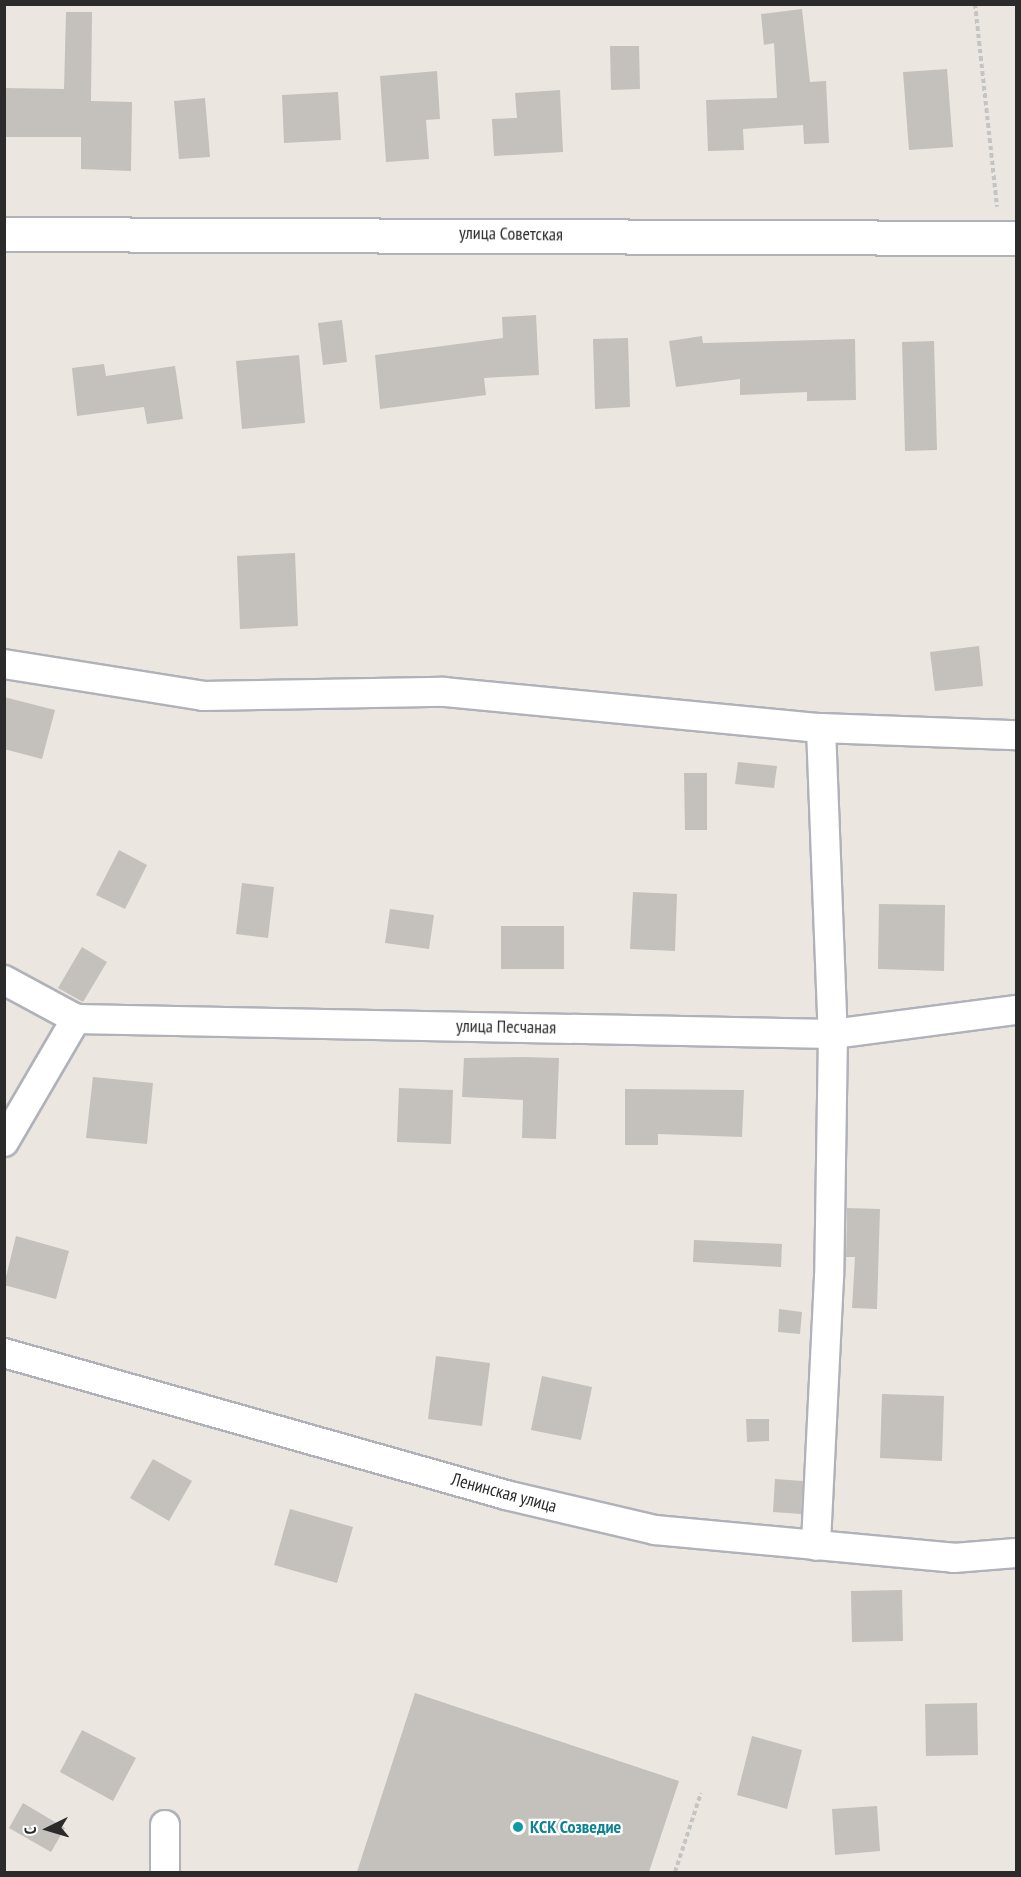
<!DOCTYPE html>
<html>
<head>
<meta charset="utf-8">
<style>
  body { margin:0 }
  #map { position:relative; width:1021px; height:1877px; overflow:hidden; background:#ebe6e0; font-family:"PT Sans Narrow",sans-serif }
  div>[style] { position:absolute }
  .building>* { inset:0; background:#c4c0bb }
  .path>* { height:4px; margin-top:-2px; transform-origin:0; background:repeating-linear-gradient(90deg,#c4c4c4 0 4.5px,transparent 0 7.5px) }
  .roads { filter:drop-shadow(2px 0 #b0b2ba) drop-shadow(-2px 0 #b0b2ba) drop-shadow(0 2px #b0b2ba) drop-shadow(0 -2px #b0b2ba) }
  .street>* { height:28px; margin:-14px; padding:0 14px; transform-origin:14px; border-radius:14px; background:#fff }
  .secondary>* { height:33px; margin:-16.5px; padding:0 16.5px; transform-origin:16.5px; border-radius:16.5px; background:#fff }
  .dots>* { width:16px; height:16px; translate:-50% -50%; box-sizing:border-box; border:3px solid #fff; border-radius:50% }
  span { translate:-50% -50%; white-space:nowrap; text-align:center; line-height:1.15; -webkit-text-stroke:4.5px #fff; paint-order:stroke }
  .street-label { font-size:18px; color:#2b2b2b }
  .culture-label { font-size:18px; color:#0d838f; font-weight:700 }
  .left { translate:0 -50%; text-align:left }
  .frame { position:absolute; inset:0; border:6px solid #2b2b2b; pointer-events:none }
  .north { position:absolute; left:18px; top:1799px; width:60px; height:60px; -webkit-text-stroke:4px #fff; paint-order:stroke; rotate:265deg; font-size:16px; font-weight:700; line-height:24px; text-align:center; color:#2b2b2b }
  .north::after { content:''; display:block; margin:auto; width:21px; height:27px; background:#2b2b2b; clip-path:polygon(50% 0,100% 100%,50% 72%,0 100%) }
</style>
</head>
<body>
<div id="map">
  <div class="building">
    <i style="clip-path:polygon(802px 9px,810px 82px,826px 81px,829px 143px,804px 144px,803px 125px,743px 129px,744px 150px,708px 151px,706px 100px,777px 98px,774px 43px,764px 45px,761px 14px)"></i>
    <i style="clip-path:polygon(66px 12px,92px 12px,91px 101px,132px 102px,131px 171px,81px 169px,81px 137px,4px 137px,4px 88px,64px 89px)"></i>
    <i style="clip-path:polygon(610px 46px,639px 46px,640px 89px,611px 90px)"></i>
    <i style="clip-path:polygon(947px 69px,953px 147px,909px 150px,903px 72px)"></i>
    <i style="clip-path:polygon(437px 71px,440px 119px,426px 120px,429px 159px,386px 162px,380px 76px)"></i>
    <i style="clip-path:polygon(560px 90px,563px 152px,494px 156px,492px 119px,517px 118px,515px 93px)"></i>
    <i style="clip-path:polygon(338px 92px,341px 140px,284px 143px,282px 95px)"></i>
    <i style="clip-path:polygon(205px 98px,210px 157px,179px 159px,174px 101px)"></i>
    <i style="clip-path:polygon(536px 315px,539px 375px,484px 378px,486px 395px,380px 409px,375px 355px,503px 338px,502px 317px)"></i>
    <i style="clip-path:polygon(342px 320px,347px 362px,323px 365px,318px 323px)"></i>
    <i style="clip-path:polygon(702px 336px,703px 343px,855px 339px,856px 400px,807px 401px,807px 392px,740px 395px,740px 379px,676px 387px,669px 341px)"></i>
    <i style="clip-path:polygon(628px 338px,630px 407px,595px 409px,593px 339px)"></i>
    <i style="clip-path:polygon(934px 341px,937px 450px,905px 451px,902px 342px)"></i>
    <i style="clip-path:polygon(299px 355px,305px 423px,242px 429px,236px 361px)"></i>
    <i style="clip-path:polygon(104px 364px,106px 376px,175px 366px,183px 419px,147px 424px,144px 407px,77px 416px,72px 368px)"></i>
    <i style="clip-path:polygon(295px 553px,298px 626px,240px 629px,237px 556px)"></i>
    <i style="clip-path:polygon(979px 646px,983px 686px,935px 691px,930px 652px)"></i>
    <i style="clip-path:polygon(4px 697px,55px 710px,42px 759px,4px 749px)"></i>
    <i style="clip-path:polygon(738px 762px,777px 766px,774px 788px,735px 784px)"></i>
    <i style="clip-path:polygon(684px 773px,707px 773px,707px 830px,685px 830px)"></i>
    <i style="clip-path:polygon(119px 850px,147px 865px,125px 909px,96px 895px)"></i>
    <i style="clip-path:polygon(242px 883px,274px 887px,268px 938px,236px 934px)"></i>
    <i style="clip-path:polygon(633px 892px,677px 894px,675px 951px,630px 949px)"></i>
    <i style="clip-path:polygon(879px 904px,945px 905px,944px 971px,878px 969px)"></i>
    <i style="clip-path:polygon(390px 909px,434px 915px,429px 949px,385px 943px)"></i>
    <i style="clip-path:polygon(501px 926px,564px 926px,564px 969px,501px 969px)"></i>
    <i style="clip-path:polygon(82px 947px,107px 962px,83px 1002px,58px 988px)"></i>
    <i style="clip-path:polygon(524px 1057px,559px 1058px,556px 1139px,522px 1138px,523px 1100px,462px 1097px,464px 1058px)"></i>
    <i style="clip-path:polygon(93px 1077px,153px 1083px,147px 1144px,86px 1138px)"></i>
    <i style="clip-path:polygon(399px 1088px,453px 1090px,451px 1144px,397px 1142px)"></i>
    <i style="clip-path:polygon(625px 1089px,744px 1090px,742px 1137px,658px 1134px,658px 1145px,625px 1145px)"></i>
    <i style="clip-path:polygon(847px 1208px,880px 1209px,877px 1309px,852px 1308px,855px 1257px,846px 1257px)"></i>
    <i style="clip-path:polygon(16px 1236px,69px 1251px,56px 1299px,4px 1285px)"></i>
    <i style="clip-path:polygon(694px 1240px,782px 1244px,781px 1267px,693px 1262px)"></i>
    <i style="clip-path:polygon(779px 1309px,802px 1312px,800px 1334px,778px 1332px)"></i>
    <i style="clip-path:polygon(436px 1356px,490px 1363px,482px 1426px,428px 1419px)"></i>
    <i style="clip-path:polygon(542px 1376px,592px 1387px,581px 1440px,531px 1430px)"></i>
    <i style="clip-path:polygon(882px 1394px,944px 1396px,942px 1461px,880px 1458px)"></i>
    <i style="clip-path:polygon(746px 1419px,769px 1419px,769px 1441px,747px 1442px)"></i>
    <i style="clip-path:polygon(153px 1459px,192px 1481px,169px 1521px,130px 1498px)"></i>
    <i style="clip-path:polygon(775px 1479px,803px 1481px,801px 1514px,773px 1512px)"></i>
    <i style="clip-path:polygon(290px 1509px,353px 1527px,337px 1583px,274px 1565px)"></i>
    <i style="clip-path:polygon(902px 1590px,903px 1641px,852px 1642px,851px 1591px)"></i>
    <i style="clip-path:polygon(415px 1693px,679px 1781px,649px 1872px,357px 1872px)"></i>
    <i style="clip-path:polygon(977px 1703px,978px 1755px,926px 1756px,925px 1704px)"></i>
    <i style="clip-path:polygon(82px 1730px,136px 1758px,113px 1801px,60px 1772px)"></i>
    <i style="clip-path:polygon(752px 1736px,802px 1750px,787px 1809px,737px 1795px)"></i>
    <i style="clip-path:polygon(23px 1803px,65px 1828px,51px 1852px,9px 1828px)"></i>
    <i style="clip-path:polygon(877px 1806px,880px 1851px,835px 1855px,832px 1809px)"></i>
  </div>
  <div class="path">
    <i style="left:975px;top:4px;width:204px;rotate:83.8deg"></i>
    <i style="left:675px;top:1872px;width:83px;rotate:-71.8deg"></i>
  </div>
  <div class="roads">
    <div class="street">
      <i style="left:4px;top:664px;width:202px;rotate:9.1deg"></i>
      <i style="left:203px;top:696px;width:241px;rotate:-1deg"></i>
      <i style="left:444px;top:692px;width:379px;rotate:5.5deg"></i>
      <i style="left:821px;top:728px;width:306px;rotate:87.8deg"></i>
      <i style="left:833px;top:1034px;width:243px;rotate:90.9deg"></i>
      <i style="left:829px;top:1277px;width:269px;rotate:92.8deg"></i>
      <i style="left:821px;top:728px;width:195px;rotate:2.1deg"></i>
      <i style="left:4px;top:980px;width:82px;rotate:28.4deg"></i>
      <i style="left:76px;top:1019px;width:757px;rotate:1.14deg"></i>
      <i style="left:833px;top:1034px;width:185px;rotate:-7.5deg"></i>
      <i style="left:4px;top:1142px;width:143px;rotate:-59.7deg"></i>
      <i style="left:4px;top:1353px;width:522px;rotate:15.79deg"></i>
      <i style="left:506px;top:1495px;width:153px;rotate:13.2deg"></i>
      <i style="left:655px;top:1530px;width:300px;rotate:5.3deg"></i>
      <i style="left:954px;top:1558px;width:62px;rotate:-4.6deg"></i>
      <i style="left:165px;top:1872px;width:47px;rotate:-90deg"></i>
    </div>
    <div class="secondary">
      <i style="left:4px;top:234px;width:1012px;rotate:0.23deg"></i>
    </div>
  </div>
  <div class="dots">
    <i style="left:518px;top:1827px;background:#0f9aa8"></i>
  </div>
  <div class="street-label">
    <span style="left:511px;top:234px;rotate:1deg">улица Советская</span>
    <span style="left:506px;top:1027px;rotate:1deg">улица Песчаная</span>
    <span style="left:504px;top:1493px;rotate:15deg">Ленинская улица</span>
  </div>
  <div class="culture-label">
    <span class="left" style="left:530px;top:1827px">КСК Созведие</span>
  </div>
  <div class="frame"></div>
  <div class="north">С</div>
</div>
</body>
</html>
